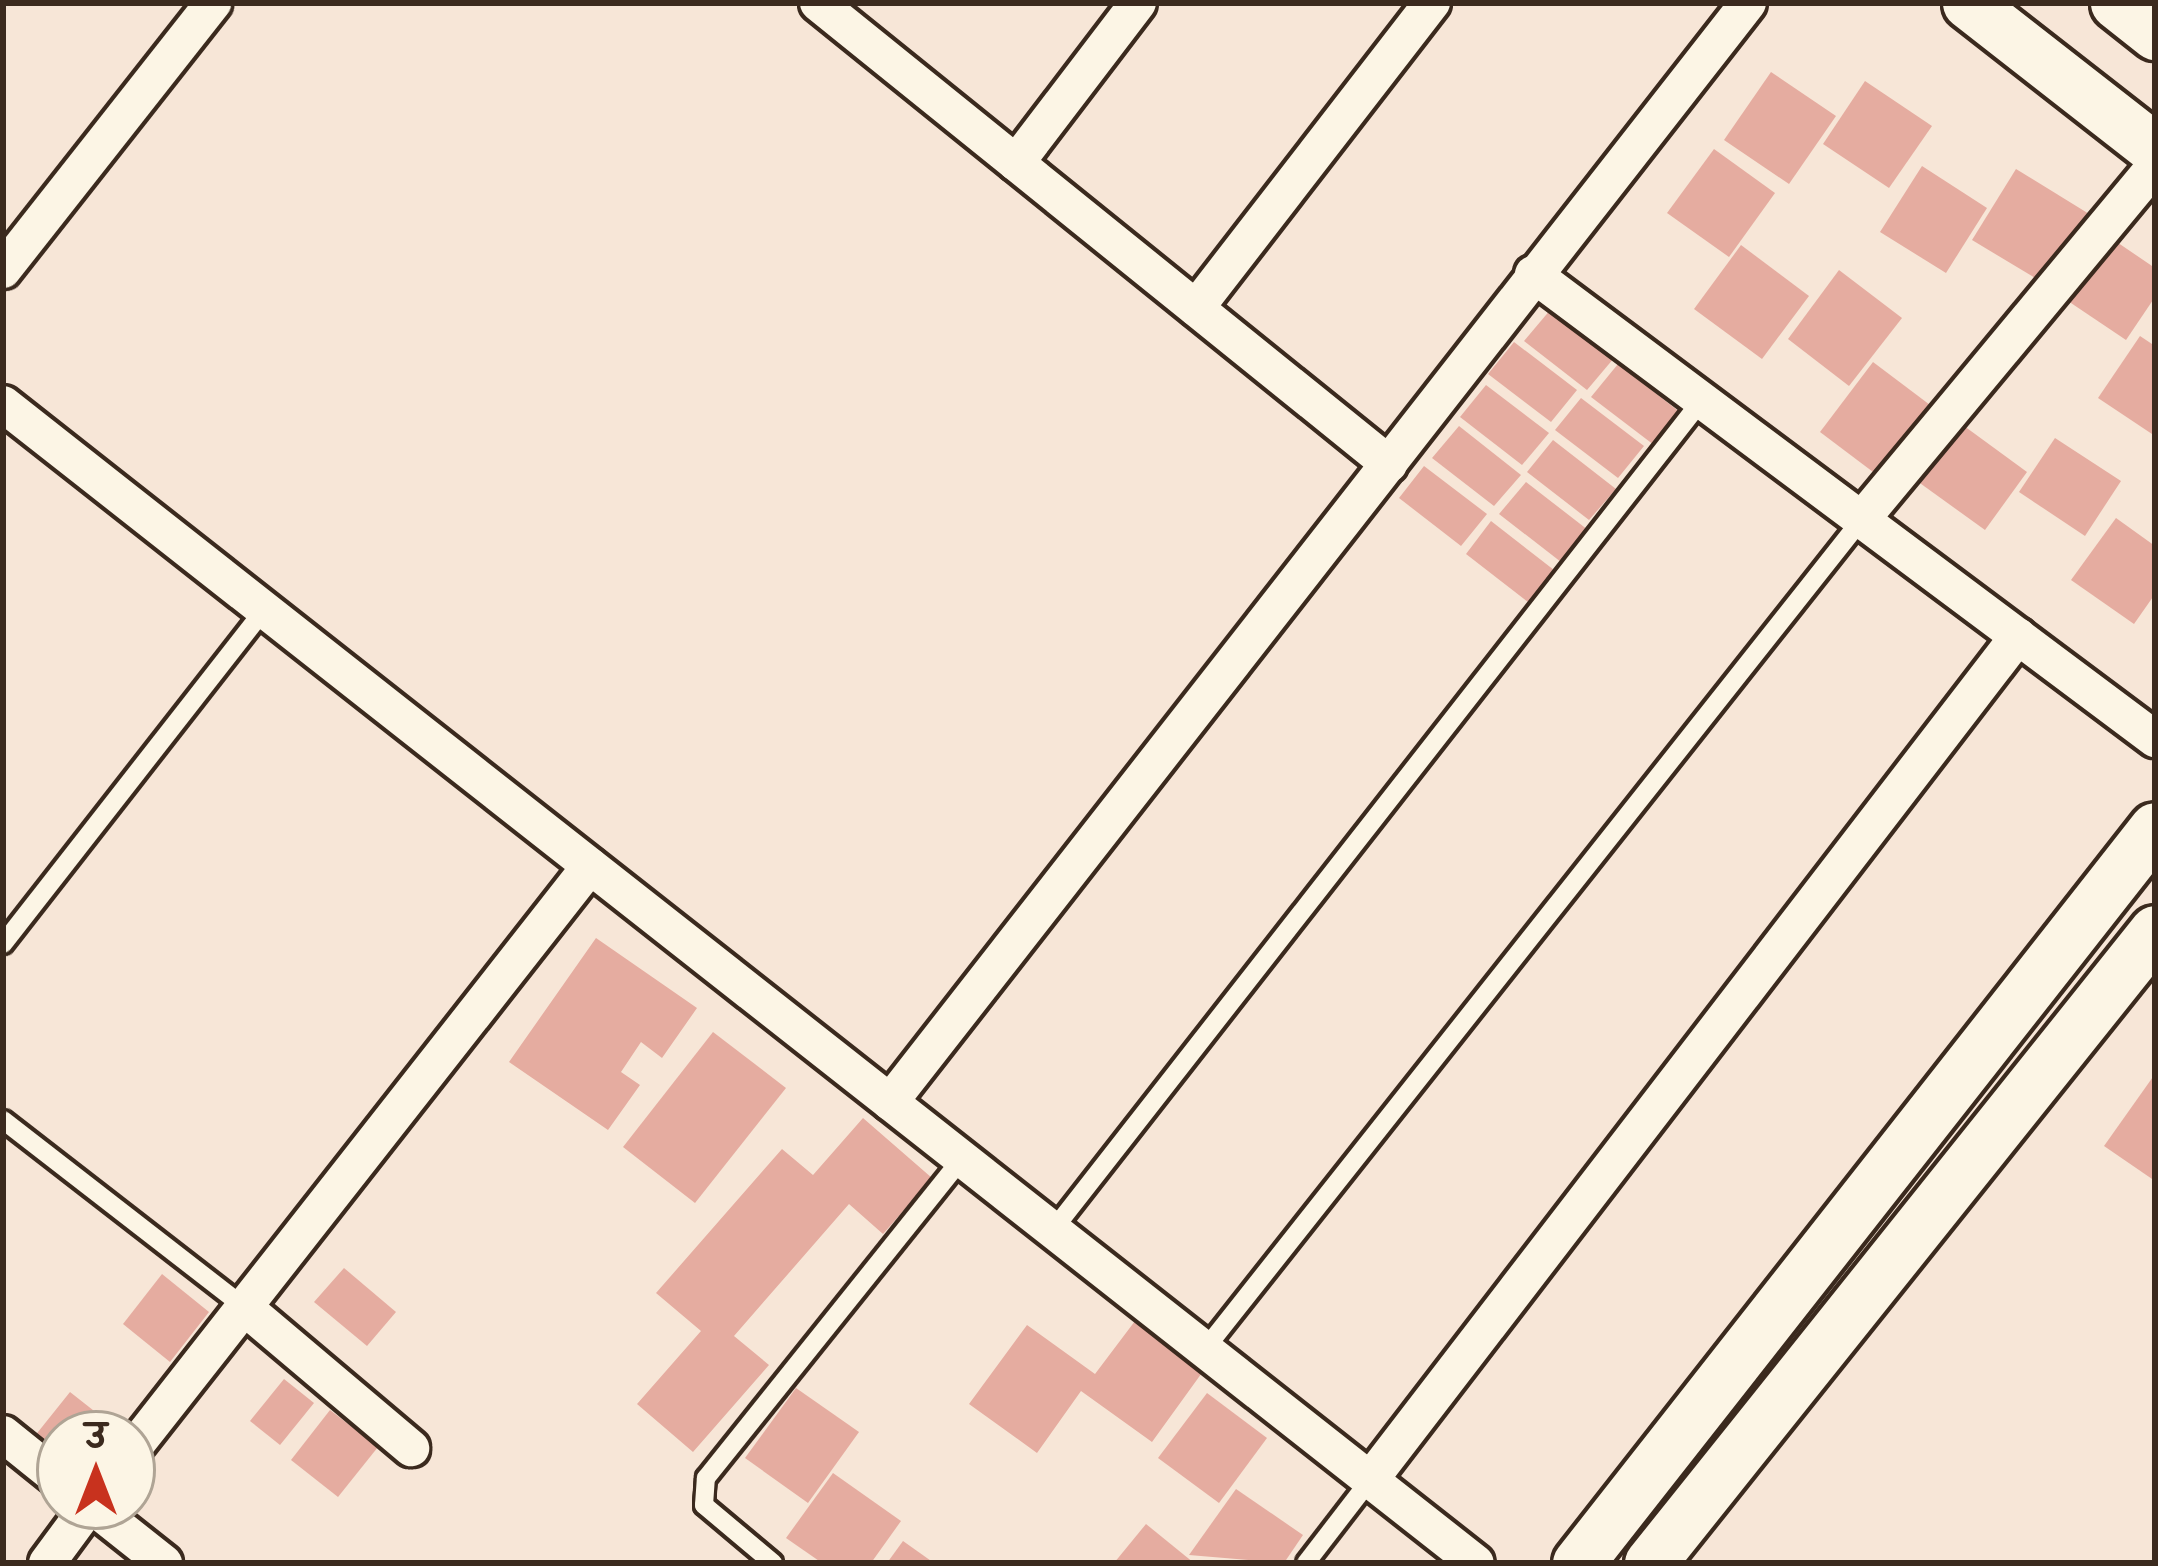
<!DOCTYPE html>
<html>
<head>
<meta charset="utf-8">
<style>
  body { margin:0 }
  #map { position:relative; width:2158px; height:1566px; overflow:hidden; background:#f7e6d7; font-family:Pangolin,"Playpen Sans Deva",sans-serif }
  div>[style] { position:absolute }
  .building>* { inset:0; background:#e5aca0 }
  .roads { filter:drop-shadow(3px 0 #3b2a1e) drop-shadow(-3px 0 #3b2a1e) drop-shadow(0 3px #3b2a1e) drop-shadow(0 -3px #3b2a1e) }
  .lane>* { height:18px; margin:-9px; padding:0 9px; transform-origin:9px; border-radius:9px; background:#fcf5e5 }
  .street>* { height:36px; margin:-18px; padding:0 18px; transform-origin:18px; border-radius:18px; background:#fcf5e5 }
  .secondary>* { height:51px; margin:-25.5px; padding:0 25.5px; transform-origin:25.5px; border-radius:25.5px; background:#fcf5e5 }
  span { translate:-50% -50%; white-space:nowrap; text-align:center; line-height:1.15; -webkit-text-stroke:12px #fcf5e5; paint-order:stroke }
  .frame { position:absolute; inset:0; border:6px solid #3b2a1e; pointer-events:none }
  .north { position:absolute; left:36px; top:1410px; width:120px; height:120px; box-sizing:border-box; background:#fcf5e5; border:3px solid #afa495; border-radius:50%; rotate:0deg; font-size:33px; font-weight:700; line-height:48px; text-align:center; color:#3b2a1e }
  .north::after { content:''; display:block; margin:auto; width:42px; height:54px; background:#c8321e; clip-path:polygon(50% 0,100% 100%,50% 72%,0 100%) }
</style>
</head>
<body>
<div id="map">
  <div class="building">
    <i style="clip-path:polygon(1771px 72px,1836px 116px,1789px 184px,1724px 140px)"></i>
    <i style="clip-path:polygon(1865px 81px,1932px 126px,1889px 188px,1823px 144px)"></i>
    <i style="clip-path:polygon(1714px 149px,1775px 193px,1729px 257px,1667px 213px)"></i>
    <i style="clip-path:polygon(1922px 166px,1987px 208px,1946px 273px,1880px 232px)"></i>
    <i style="clip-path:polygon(2016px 169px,2094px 217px,2050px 287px,1972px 240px)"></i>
    <i style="clip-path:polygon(2105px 234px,2155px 268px,2155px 297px,2126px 340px,2062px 297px)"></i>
    <i style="clip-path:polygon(1741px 245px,1809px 296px,1762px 359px,1694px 309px)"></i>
    <i style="clip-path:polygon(1839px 270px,1902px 318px,1849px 386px,1788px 339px)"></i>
    <i style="clip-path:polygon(1551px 309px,1614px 358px,1587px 390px,1524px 341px)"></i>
    <i style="clip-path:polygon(2140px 336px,2155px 346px,2155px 436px,2098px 398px)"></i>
    <i style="clip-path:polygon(1514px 342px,1577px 390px,1551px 422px,1488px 374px)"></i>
    <i style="clip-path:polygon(1873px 362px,1942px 414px,1889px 484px,1820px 432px)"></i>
    <i style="clip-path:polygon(1618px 364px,1681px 413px,1654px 445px,1591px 397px)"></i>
    <i style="clip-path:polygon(1486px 385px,1549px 433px,1522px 465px,1460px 417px)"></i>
    <i style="clip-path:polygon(1581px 398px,1644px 446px,1618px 478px,1555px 430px)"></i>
    <i style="clip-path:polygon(1960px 423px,2027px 472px,1985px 530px,1917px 481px)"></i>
    <i style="clip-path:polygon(1459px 426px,1521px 475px,1494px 506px,1432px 458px)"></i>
    <i style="clip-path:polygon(2055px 438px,2121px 481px,2085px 536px,2019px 492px)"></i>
    <i style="clip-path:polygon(1553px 440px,1616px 489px,1589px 520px,1527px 472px)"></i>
    <i style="clip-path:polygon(1424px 466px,1487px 514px,1461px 546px,1399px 498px)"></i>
    <i style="clip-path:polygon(1526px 482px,1588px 530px,1561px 562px,1499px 514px)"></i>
    <i style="clip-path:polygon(2116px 518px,2155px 546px,2155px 594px,2134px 624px,2071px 580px)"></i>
    <i style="clip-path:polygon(1491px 521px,1554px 570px,1528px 602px,1466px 554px)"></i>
    <i style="clip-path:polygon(596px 938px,697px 1008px,662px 1058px,641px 1042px,621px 1072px,640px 1085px,608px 1130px,509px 1062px)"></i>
    <i style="clip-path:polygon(713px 1032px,786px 1088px,695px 1203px,623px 1147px)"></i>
    <i style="clip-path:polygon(2155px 1074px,2155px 1181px,2104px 1146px)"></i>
    <i style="clip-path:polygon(863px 1118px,932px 1178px,883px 1234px,849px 1204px,734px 1336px,769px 1365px,693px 1452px,637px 1404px,701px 1331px,656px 1293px,782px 1149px,813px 1175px)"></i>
    <i style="clip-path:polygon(344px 1268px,396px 1312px,367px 1346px,314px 1302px)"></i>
    <i style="clip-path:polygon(162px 1274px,209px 1312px,170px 1362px,123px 1324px)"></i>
    <i style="clip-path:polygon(1135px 1321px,1204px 1370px,1152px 1442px,1081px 1391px,1037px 1453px,969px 1404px,1027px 1325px,1095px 1374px)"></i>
    <i style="clip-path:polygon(284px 1379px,314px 1403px,280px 1445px,250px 1421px)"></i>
    <i style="clip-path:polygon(796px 1388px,859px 1432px,808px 1503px,745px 1458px)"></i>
    <i style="clip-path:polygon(70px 1392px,117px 1429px,60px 1434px,60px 1465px,30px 1442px)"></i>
    <i style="clip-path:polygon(1207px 1393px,1267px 1438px,1219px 1503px,1158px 1458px)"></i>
    <i style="clip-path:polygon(330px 1410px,378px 1447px,338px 1497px,291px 1460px)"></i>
    <i style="clip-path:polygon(833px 1473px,901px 1521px,871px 1563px,822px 1563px,786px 1538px)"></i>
    <i style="clip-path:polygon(1236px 1489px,1303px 1535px,1284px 1563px,1189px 1555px)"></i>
    <i style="clip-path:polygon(1146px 1524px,1194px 1563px,1114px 1563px)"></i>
    <i style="clip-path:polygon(903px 1541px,934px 1563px,887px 1563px)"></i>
  </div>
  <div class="roads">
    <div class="lane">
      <i style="left:3px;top:944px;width:424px;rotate:-52deg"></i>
      <i style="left:3px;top:1120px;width:305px;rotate:37.8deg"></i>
      <i style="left:1053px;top:1230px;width:1054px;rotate:-51.98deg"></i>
      <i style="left:1205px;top:1349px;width:1059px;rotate:-51.64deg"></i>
      <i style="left:773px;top:1563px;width:90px;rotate:-140deg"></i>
      <i style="left:704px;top:1505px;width:27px;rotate:-86deg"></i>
      <i style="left:706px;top:1478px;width:410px;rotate:-51.3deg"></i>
      <i style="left:1306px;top:1563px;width:105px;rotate:-52.4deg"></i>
    </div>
    <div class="street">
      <i style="left:818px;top:3px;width:734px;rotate:38.92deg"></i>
      <i style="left:1016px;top:163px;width:201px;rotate:-52.7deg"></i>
      <i style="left:3px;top:270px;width:340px;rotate:-51.8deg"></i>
      <i style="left:1533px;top:274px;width:777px;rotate:36.78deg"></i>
      <i style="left:1196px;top:308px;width:386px;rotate:-52.3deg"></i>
      <i style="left:3px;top:404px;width:1874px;rotate:38.2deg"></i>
      <i style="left:1862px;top:519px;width:459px;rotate:-50.3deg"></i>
      <i style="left:890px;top:1102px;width:1394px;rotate:-52.02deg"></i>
      <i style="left:244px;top:1307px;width:219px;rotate:40.2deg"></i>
      <i style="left:3px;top:1434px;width:73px;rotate:38.9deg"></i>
      <i style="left:132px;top:1450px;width:742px;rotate:-51.89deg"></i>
      <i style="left:1370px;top:1480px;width:1064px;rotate:-52.48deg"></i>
      <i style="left:92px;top:1506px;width:92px;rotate:38.4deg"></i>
      <i style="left:47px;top:1563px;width:71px;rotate:-53.6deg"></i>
    </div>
    <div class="secondary">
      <i style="left:1968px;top:3px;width:237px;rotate:38deg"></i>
      <i style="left:2116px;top:3px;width:50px;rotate:38.5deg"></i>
      <i style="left:1578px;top:1563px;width:934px;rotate:-51.87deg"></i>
      <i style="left:1650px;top:1563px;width:809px;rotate:-51.37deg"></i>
    </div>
  </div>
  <div class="frame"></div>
  <div class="north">उ</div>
</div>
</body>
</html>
